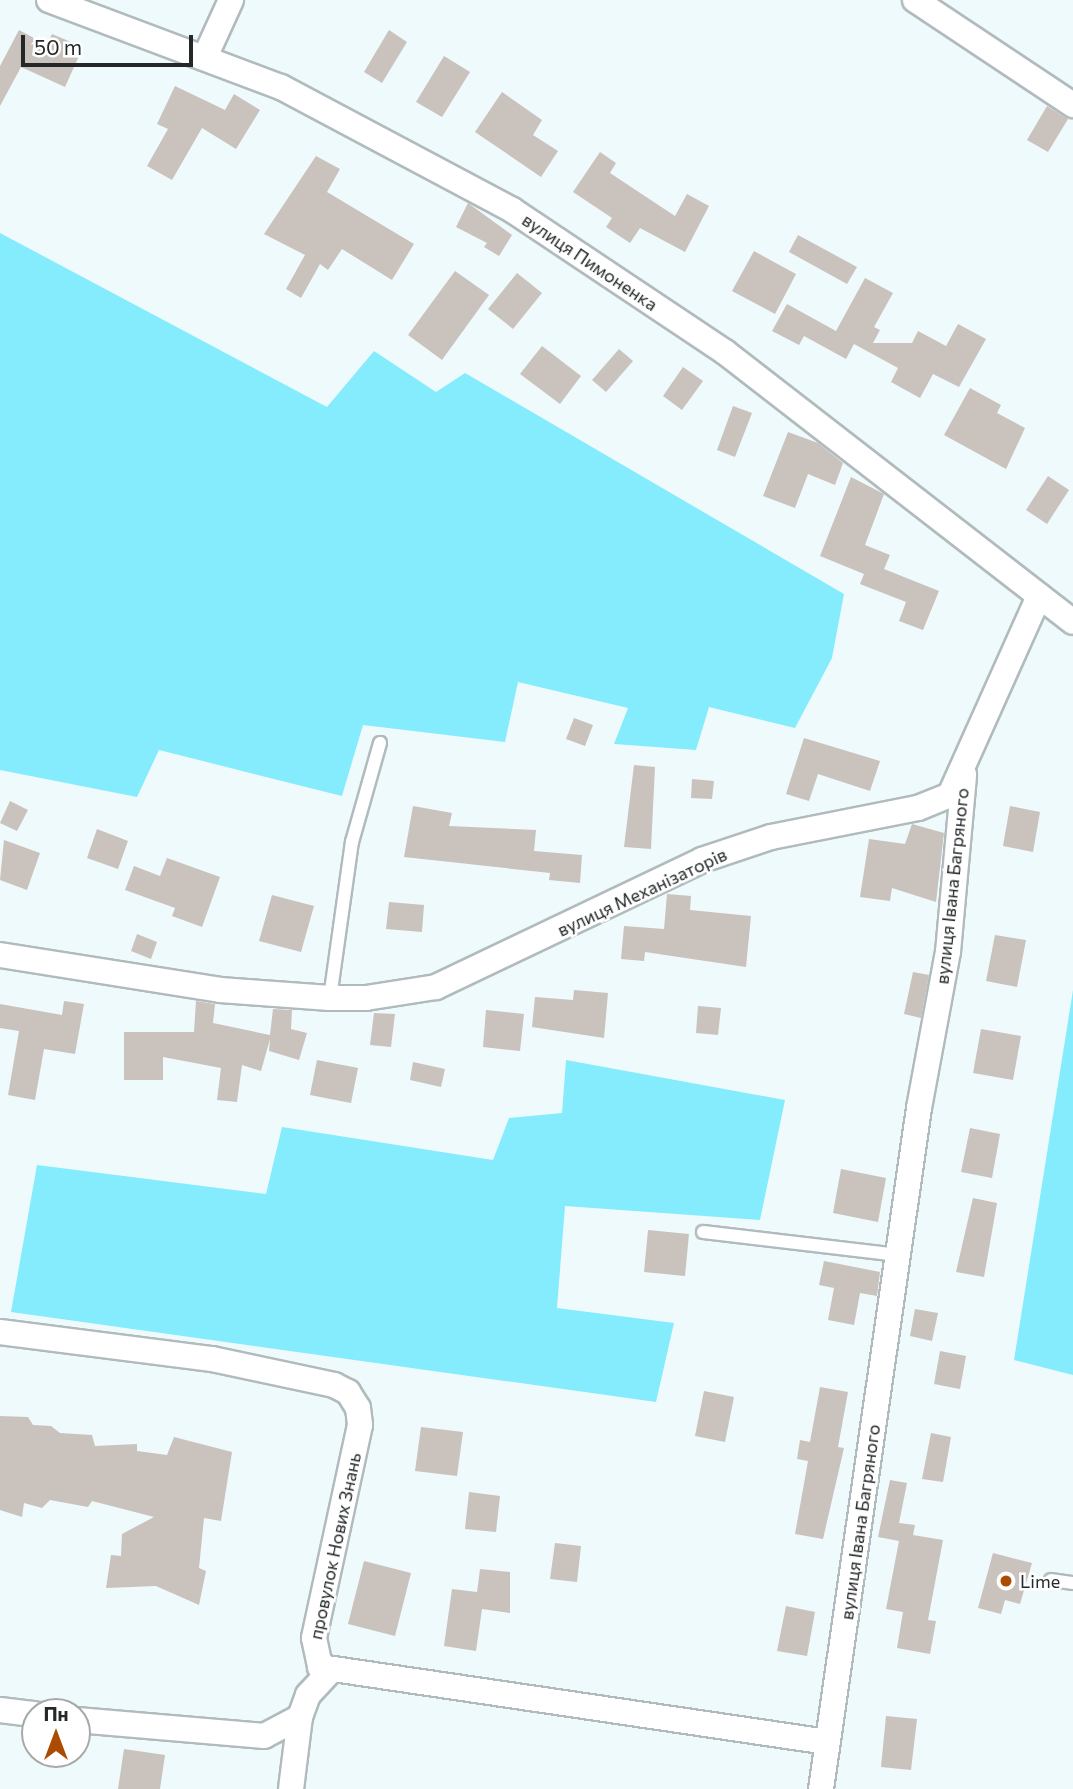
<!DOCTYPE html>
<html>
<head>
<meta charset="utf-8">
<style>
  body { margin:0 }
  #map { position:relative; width:1073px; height:1789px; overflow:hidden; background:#effafc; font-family:Commissioner,sans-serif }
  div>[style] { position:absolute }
  .green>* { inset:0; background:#85ecfd }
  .building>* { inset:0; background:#cac2bd }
  .roads { filter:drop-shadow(2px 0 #b1bbbd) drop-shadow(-2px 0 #b1bbbd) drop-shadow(0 2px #b1bbbd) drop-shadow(0 -2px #b1bbbd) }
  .service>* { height:12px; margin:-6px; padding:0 6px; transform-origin:6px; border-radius:6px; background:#fff }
  .minor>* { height:24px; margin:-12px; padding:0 12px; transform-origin:12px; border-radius:12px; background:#fff }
  .dots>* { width:19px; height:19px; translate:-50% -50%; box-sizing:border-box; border:4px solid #fff; border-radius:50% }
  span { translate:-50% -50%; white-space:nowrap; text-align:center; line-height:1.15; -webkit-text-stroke:5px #fff; paint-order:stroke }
  .street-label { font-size:18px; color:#242829 }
  .poi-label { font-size:18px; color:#242829 }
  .left { translate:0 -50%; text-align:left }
  .north { position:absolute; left:21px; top:1698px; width:70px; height:70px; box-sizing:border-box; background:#fff; border:2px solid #a7a9a9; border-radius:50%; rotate:0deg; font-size:19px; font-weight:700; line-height:28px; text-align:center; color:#242829 }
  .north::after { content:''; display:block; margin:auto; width:24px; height:32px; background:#ac4c02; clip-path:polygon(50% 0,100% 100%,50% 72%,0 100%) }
  .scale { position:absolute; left:21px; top:35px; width:172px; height:32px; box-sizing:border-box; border:4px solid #242829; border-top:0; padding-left:9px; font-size:21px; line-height:24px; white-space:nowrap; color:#242829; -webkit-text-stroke:5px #fff; paint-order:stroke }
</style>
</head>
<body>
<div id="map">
  <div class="green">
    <i style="clip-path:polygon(0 233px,327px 407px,374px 351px,436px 392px,465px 373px,844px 594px,832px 658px,795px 728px,709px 707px,696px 750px,614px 744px,628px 708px,518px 682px,505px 742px,363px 725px,342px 796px,159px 750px,137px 797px,0 770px)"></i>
    <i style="clip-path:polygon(1073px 990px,1073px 1375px,1014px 1360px)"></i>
    <i style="clip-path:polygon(566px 1060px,785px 1100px,760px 1220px,565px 1206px,557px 1308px,674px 1323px,656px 1402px,11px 1312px,37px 1165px,266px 1194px,282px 1127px,493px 1160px,509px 1118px,562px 1113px)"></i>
  </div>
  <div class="building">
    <i style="clip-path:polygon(19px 30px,47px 45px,52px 34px,83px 47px,65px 87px,21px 67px,0 106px,0 66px)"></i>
    <i style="clip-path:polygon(389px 30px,407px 42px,382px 83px,364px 72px)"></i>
    <i style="clip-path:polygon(444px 56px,470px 72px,442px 117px,416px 102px)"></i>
    <i style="clip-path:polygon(175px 86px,225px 110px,234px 94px,260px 110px,236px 149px,202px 128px,172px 180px,147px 166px,168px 129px,157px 124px)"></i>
    <i style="clip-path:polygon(502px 92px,542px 120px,533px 135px,558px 151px,541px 177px,475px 132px)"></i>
    <i style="clip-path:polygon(1047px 106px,1068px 119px,1048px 152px,1027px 140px)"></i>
    <i style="clip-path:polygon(600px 152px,616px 163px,610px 173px,675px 216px,687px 194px,709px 206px,685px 252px,640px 228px,630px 243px,606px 227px,612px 218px,573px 192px)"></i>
    <i style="clip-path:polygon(316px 156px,340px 169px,327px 192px,414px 244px,392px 280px,342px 249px,328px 270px,320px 264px,301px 298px,286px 289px,305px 255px,264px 234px)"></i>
    <i style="clip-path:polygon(468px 203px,512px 235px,499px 256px,484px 247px,487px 243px,456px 227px)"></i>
    <i style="clip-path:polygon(798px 235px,857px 267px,847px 284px,789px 252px)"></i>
    <i style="clip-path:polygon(754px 251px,796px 274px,775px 314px,732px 291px)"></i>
    <i style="clip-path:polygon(455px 271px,489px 295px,442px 360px,408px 335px)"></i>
    <i style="clip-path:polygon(517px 273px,542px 293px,513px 329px,488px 309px)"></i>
    <i style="clip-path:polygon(865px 278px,893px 293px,874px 327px,880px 330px,873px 343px,912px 343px,918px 331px,946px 346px,958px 324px,986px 339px,959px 387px,933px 374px,920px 398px,891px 382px,898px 368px,854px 344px,846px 359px,804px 336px,799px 345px,772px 331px,787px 304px,836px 331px)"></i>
    <i style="clip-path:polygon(542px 346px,581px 376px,560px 404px,520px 374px)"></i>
    <i style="clip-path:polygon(619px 349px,633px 361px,606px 392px,592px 380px)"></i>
    <i style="clip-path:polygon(683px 367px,703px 381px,682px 410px,663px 396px)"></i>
    <i style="clip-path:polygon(970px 388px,1001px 405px,997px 413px,1025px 428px,1006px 469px,944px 435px)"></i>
    <i style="clip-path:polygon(733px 406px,752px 413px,735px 457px,717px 450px)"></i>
    <i style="clip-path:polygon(788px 432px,818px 443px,843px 463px,835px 485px,808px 474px,795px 508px,763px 496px)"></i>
    <i style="clip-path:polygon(1048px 476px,1069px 490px,1047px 524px,1026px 510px)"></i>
    <i style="clip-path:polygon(851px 477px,884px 494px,865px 545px,890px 555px,884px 569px,939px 591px,923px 630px,899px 621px,906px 602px,860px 584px,864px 574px,820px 556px)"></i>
    <i style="clip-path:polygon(574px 718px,593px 725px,585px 746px,566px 739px)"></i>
    <i style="clip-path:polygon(804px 738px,880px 761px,870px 791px,818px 774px,809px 801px,786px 794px)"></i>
    <i style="clip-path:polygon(634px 765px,655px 767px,651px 849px,624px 847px)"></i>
    <i style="clip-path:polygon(692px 779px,714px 781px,712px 799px,691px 798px)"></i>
    <i style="clip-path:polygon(10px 801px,28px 810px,17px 831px,0 823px)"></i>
    <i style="clip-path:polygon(413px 806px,452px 813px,449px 826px,536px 830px,534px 851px,582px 855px,580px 883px,549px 880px,550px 873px,404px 857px)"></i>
    <i style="clip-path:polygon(1010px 806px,1040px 812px,1033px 852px,1003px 846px)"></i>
    <i style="clip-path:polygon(912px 824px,944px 833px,936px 902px,892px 888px,890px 901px,860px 897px,869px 839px,905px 844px)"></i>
    <i style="clip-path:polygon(97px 829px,128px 841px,118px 869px,87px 858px)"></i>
    <i style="clip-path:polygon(4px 840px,40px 853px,27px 890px,0 880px)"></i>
    <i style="clip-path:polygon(167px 858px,220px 877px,202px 927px,172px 916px,175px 908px,125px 890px,134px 866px,160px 876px)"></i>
    <i style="clip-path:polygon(667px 894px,691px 896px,690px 910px,751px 916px,746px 967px,645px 952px,644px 961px,621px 959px,624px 926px,664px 929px)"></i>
    <i style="clip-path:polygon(272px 895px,314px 906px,301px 952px,259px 941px)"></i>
    <i style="clip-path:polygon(389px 902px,424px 905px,422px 932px,386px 929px)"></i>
    <i style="clip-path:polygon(137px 934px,157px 942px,151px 959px,131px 951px)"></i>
    <i style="clip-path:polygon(995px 935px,1026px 940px,1017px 987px,986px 981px)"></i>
    <i style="clip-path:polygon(913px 972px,929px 975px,921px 1018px,904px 1014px)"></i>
    <i style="clip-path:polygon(574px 990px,608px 993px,604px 1038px,532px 1027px,535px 997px,573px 1000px)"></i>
    <i style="clip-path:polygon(64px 1001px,84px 1004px,75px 1054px,44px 1049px,35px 1100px,8px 1095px,19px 1031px,0 1028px,0 1004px,62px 1015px)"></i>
    <i style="clip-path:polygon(196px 1001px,215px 1004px,213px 1023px,270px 1035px,273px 1009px,292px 1010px,291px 1029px,307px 1033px,299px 1060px,269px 1051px,270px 1039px,261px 1071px,242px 1065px,237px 1102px,217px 1100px,221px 1068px,163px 1057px,163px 1080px,124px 1080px,124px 1032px,194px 1032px)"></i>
    <i style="clip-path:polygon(698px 1006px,721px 1008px,718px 1035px,696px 1033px)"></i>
    <i style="clip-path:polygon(486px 1010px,524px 1014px,520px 1051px,483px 1047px)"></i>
    <i style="clip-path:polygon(374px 1013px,395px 1014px,391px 1047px,370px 1045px)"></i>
    <i style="clip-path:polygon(981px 1029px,1021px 1036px,1013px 1080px,973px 1073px)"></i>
    <i style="clip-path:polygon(317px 1060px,358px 1068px,351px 1103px,310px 1095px)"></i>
    <i style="clip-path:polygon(413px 1062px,445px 1069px,441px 1087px,410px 1080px)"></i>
    <i style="clip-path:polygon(970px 1128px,1000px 1134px,992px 1178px,961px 1172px)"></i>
    <i style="clip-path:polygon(841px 1169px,886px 1178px,878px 1222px,833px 1213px)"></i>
    <i style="clip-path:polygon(973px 1198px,997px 1203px,984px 1277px,956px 1272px)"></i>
    <i style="clip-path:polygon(648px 1230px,689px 1234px,685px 1276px,644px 1272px)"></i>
    <i style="clip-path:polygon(824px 1261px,880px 1272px,877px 1296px,860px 1293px,854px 1325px,828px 1320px,834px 1288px,819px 1285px)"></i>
    <i style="clip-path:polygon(915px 1309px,938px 1313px,932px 1341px,910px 1336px)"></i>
    <i style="clip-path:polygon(940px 1351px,966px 1356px,960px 1389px,934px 1384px)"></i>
    <i style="clip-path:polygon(820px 1387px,848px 1392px,838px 1447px,844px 1448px,823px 1539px,795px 1534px,808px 1461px,797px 1459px,800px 1440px,810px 1442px)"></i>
    <i style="clip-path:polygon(704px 1391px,734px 1397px,725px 1442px,695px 1436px)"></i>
    <i style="clip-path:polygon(0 1416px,28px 1417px,33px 1425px,51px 1426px,60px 1433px,92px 1435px,95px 1446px,137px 1444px,137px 1451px,167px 1455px,174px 1437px,232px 1452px,221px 1521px,204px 1518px,199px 1568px,206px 1571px,199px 1605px,156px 1586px,106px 1588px,111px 1555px,121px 1556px,122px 1534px,154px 1517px,92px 1501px,88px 1507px,50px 1500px,42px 1508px,24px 1503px,22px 1517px,0 1510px)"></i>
    <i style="clip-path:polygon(421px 1427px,463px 1432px,457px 1476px,415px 1471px)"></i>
    <i style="clip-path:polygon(931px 1433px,951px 1437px,943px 1482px,922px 1479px)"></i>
    <i style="clip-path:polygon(890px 1480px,907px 1483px,899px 1523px,915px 1525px,913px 1535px,943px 1540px,928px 1620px,936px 1621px,930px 1654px,897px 1648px,903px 1612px,886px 1609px,899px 1541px,878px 1537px)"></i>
    <i style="clip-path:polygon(469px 1492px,500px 1496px,496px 1532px,465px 1529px)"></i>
    <i style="clip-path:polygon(555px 1543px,581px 1546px,577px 1582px,550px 1579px)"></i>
    <i style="clip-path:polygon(993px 1553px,1032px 1563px,1020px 1604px,1005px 1600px,1001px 1614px,978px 1608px)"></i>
    <i style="clip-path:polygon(364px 1561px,411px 1573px,395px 1636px,348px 1624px)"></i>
    <i style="clip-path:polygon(480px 1569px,510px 1572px,510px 1613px,482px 1609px,476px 1651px,444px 1646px,452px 1589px,477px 1592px)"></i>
    <i style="clip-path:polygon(786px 1606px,815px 1612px,807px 1656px,777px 1651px)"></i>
    <i style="clip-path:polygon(886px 1716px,917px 1719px,911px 1770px,881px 1767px)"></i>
    <i style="clip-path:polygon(124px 1749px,165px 1755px,160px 1789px,118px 1789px)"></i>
  </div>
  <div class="roads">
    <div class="service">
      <i style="left:330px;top:998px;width:158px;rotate:-82deg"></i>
      <i style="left:352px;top:842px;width:103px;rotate:-74.2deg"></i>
      <i style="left:703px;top:1232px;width:197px;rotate:6.7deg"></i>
      <i style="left:1051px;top:1580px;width:22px;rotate:8deg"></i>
    </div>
    <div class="minor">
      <i style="left:49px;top:0;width:248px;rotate:20.6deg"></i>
      <i style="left:281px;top:87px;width:262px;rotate:28deg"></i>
      <i style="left:512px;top:210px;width:256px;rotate:33.7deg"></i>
      <i style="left:725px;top:352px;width:440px;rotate:37.8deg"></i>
      <i style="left:915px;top:0;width:190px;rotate:33.6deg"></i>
      <i style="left:205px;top:57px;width:63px;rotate:-65.5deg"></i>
      <i style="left:0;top:955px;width:223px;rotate:9deg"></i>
      <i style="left:220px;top:990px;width:110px;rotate:4.2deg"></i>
      <i style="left:330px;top:998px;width:36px"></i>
      <i style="left:366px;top:998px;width:71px;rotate:-8.9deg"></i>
      <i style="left:436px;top:987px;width:295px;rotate:-25.5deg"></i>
      <i style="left:702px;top:860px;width:73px;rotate:-18.4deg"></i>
      <i style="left:771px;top:837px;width:150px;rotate:-11.2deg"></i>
      <i style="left:918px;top:808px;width:35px;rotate:-22deg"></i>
      <i style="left:950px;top:795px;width:218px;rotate:-65.9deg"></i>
      <i style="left:0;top:1332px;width:214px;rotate:7.3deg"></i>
      <i style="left:212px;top:1359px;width:125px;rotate:12deg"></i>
      <i style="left:334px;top:1385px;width:16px;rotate:27deg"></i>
      <i style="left:348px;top:1392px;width:19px;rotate:58deg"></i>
      <i style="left:358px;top:1408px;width:17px;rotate:83deg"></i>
      <i style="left:360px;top:1425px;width:218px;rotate:102.2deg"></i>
      <i style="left:314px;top:1638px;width:30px;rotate:78deg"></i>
      <i style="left:320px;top:1667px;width:513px;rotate:8.41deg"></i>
      <i style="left:0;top:1710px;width:35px;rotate:7deg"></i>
      <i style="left:77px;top:1720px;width:188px;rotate:4.9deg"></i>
      <i style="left:264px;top:1736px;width:41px;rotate:-27.8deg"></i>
      <i style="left:300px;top:1717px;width:23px;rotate:-70deg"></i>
      <i style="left:308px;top:1695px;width:33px;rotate:-47deg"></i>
      <i style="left:291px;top:1789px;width:73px;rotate:-82.9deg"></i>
      <i style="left:821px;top:1789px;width:688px;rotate:-81.81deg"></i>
      <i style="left:919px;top:1108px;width:159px;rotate:-79.5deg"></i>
      <i style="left:948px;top:952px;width:178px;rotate:-84.8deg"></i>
    </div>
  </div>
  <div class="dots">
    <i style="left:1006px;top:1581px;background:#ac4c02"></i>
  </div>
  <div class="street-label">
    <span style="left:590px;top:262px;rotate:34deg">вулиця Пимоненка</span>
    <span style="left:952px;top:886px;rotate:-84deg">вулиця Івана Багряного</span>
    <span style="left:642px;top:892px;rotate:-25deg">вулиця Механізаторів</span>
    <span style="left:860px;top:1522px;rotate:-82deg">вулиця Івана Багряного</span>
    <span style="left:335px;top:1546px;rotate:-78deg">провулок Нових Знань</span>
  </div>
  <div class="poi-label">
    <span class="left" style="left:1020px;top:1581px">Lime</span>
  </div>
  <div class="north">Пн</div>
  <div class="scale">50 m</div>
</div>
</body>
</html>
